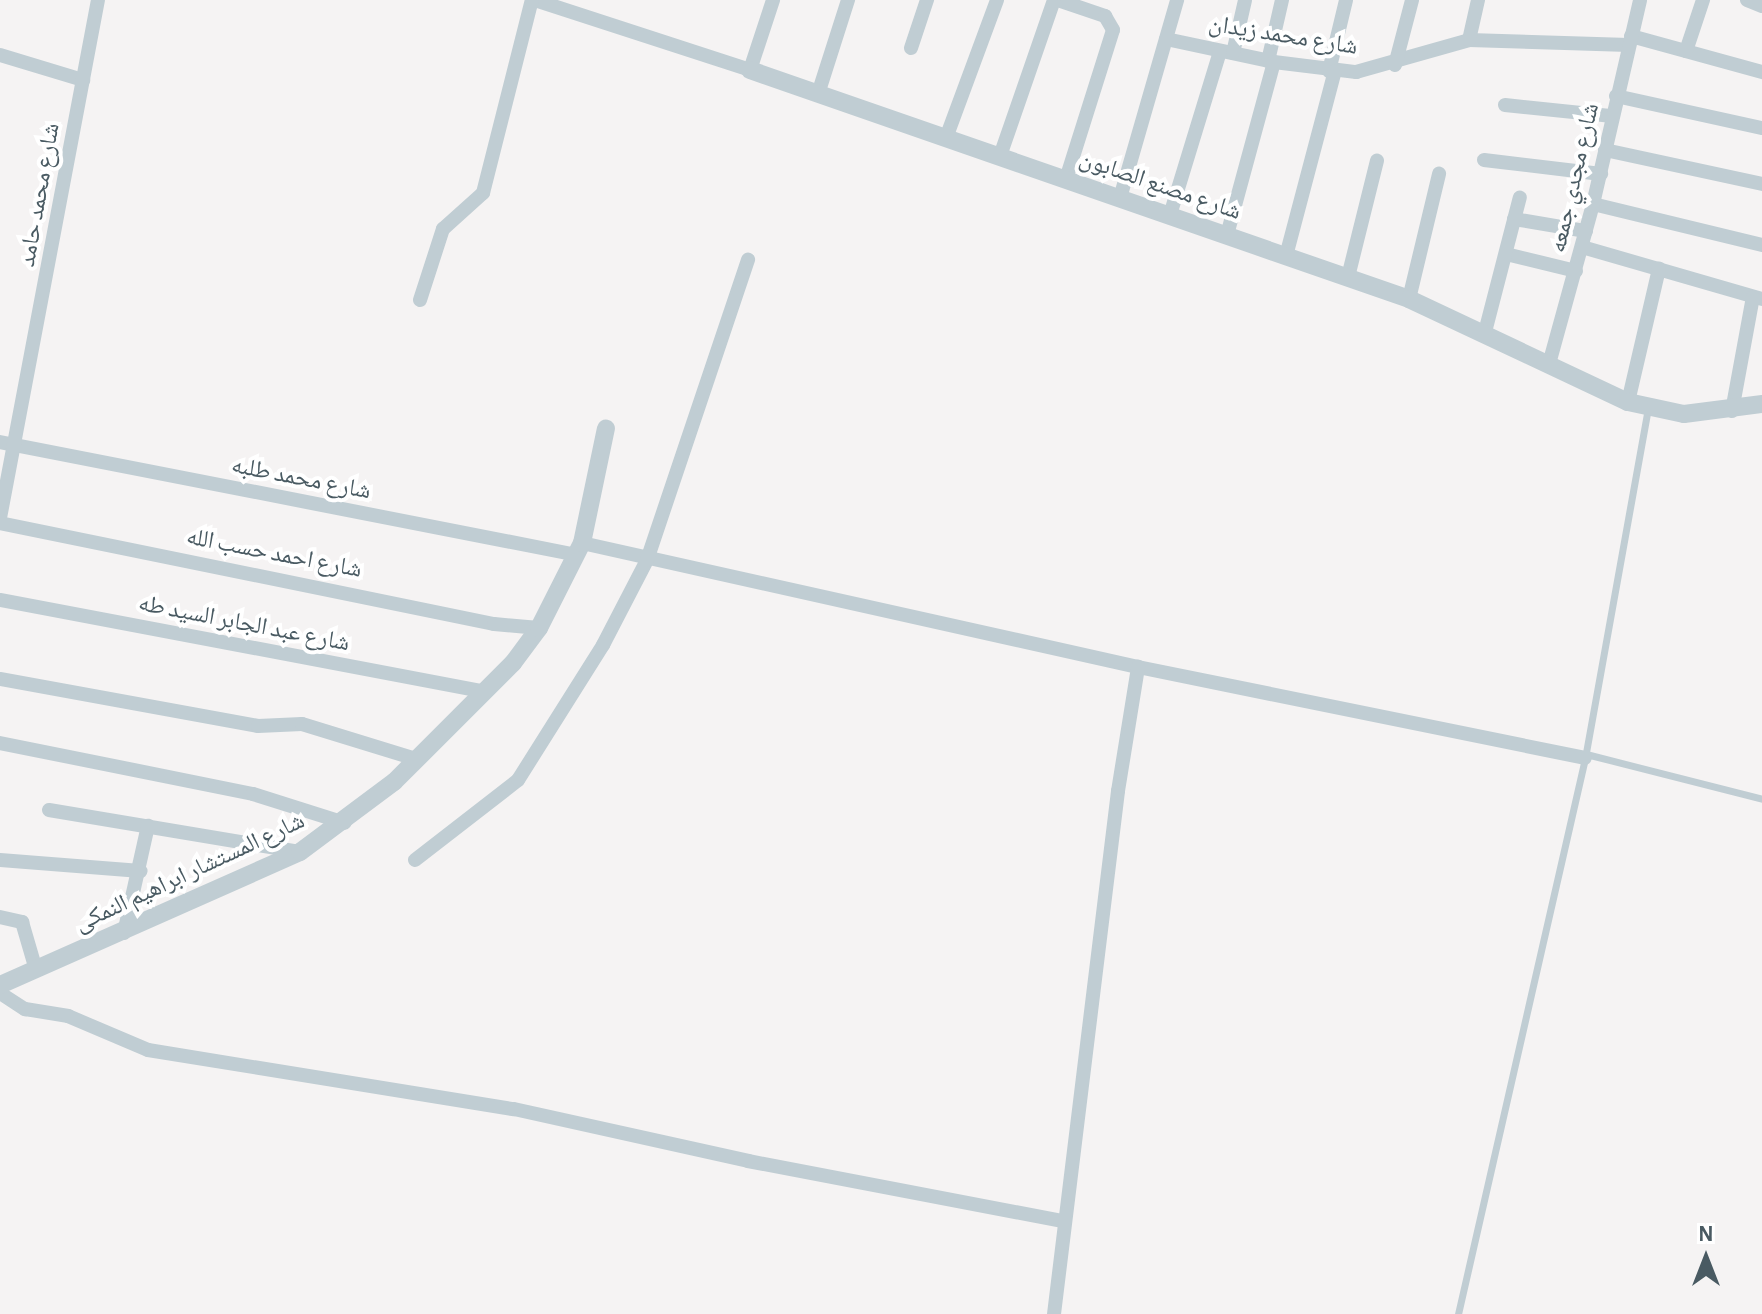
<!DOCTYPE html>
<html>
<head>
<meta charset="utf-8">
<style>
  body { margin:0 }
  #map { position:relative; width:1762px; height:1314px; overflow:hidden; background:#f5f3f3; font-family:"Alegreya Sans","Noto Naskh Arabic",sans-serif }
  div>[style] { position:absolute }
  .service>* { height:7px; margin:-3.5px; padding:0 3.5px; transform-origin:3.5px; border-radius:3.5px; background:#c0cdd3 }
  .minor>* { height:14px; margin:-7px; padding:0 7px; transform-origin:7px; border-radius:7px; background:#c0cdd3 }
  .tertiary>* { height:18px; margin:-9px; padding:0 9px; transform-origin:9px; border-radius:9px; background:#c0cdd3 }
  span { translate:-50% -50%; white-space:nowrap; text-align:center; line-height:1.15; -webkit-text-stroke:8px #fff; paint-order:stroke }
  .street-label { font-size:24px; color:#495a62 }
  .north { position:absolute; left:1666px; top:1218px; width:80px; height:80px; -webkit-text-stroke:6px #fff; paint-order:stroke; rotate:0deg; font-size:22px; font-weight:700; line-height:32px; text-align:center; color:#495a62 }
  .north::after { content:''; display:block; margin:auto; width:28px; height:36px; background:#495a62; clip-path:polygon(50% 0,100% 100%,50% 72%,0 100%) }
</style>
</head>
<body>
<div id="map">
  <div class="service">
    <i style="left:1586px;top:754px;width:182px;rotate:14.3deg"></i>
    <i style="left:1458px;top:1314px;width:570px;rotate:-77.13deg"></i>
    <i style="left:1585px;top:758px;width:356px;rotate:-79.8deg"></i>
  </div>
  <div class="minor">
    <i style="left:535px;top:0;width:226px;rotate:18deg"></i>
    <i style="left:750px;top:70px;width:74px;rotate:-71.8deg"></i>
    <i style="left:1058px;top:0;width:50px;rotate:18.8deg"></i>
    <i style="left:1105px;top:16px;width:16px;rotate:60deg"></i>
    <i style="left:1113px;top:30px;width:156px;rotate:107.5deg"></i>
    <i style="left:1747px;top:0;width:16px;rotate:22deg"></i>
    <i style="left:1631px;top:36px;width:136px;rotate:15.4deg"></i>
    <i style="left:1166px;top:39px;width:110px;rotate:12deg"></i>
    <i style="left:1274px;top:62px;width:83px;rotate:7deg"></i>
    <i style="left:1356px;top:72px;width:117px;rotate:-15.8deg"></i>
    <i style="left:1469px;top:40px;width:160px;rotate:1.8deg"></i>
    <i style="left:1469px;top:40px;width:41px;rotate:-77.3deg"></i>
    <i style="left:911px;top:48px;width:51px;rotate:-71.6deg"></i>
    <i style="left:1686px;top:51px;width:54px;rotate:-71.6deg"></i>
    <i style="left:1233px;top:53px;width:54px;rotate:-77.2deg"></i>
    <i style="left:0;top:55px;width:87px;rotate:16.8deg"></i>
    <i style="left:1268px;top:61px;width:63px;rotate:-77.1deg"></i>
    <i style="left:1395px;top:65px;width:67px;rotate:-75.3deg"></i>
    <i style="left:1329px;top:71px;width:73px;rotate:-76.5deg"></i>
    <i style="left:818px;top:94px;width:99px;rotate:-72.3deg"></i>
    <i style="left:1616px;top:96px;width:149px;rotate:12.4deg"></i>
    <i style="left:1505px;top:105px;width:108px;rotate:5.9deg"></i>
    <i style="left:946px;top:138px;width:147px;rotate:-69.7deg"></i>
    <i style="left:1605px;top:150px;width:161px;rotate:12.2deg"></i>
    <i style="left:1000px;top:156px;width:165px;rotate:-70.9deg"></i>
    <i style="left:1484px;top:160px;width:118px;rotate:6.8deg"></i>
    <i style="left:1120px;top:198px;width:206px;rotate:-73.9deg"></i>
    <i style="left:1593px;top:204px;width:174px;rotate:13.6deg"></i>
    <i style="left:1170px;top:215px;width:171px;rotate:-73deg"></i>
    <i style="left:1514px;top:219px;width:73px;rotate:9.5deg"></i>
    <i style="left:1227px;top:235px;width:179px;rotate:-74.8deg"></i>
    <i style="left:1582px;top:247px;width:187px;rotate:16.1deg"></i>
    <i style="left:1506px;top:254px;width:72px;rotate:13.7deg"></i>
    <i style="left:1286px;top:256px;width:191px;rotate:-75.2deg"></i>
    <i style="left:1348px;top:277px;width:120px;rotate:-76deg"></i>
    <i style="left:1409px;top:299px;width:129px;rotate:-76.5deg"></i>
    <i style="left:420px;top:300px;width:75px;rotate:-72.1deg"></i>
    <i style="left:443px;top:229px;width:54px;rotate:-42deg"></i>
    <i style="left:483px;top:193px;width:199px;rotate:-75.8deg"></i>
    <i style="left:1485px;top:332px;width:139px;rotate:-75.5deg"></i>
    <i style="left:1549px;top:364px;width:166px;rotate:-74.6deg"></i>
    <i style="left:1593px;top:204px;width:209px;rotate:-77deg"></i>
    <i style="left:1628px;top:402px;width:137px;rotate:-76.9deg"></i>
    <i style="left:1732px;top:411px;width:116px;rotate:-79.6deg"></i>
    <i style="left:0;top:442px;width:588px;rotate:11.08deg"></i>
    <i style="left:0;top:518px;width:527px;rotate:-79.29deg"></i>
    <i style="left:0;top:523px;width:504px;rotate:11.56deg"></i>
    <i style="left:494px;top:624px;width:45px;rotate:5.1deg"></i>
    <i style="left:582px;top:543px;width:570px;rotate:12.57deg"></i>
    <i style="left:1138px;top:667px;width:456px;rotate:11.5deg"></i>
    <i style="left:0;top:600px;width:489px;rotate:10.7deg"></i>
    <i style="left:0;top:679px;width:262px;rotate:10.3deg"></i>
    <i style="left:258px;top:726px;width:44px;rotate:-2.6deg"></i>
    <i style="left:302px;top:724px;width:119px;rotate:17.1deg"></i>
    <i style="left:0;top:743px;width:258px;rotate:11.4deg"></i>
    <i style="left:253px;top:794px;width:96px;rotate:17.5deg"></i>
    <i style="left:49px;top:810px;width:254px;rotate:9.5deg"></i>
    <i style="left:0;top:860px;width:141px;rotate:4.5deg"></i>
    <i style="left:415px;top:860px;width:130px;rotate:-37.8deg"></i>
    <i style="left:518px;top:780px;width:160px;rotate:-57.8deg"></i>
    <i style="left:603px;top:645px;width:96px;rotate:-62.6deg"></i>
    <i style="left:647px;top:560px;width:317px;rotate:-71.4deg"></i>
    <i style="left:0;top:917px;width:23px;rotate:13deg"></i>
    <i style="left:22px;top:922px;width:50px;rotate:73.7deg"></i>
    <i style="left:124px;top:933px;width:110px;rotate:-77.4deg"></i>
    <i style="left:0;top:993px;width:30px;rotate:33deg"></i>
    <i style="left:25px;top:1009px;width:44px;rotate:9.2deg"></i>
    <i style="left:68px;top:1016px;width:87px;rotate:23deg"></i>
    <i style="left:148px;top:1050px;width:371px;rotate:9.2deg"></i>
    <i style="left:514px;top:1109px;width:240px;rotate:12.5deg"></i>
    <i style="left:748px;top:1161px;width:322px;rotate:10.8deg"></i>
    <i style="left:1054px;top:1314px;width:527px;rotate:-83.02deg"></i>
    <i style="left:1118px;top:791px;width:126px;rotate:-80.8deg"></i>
  </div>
  <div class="tertiary">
    <i style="left:750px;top:70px;width:698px;rotate:19.16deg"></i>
    <i style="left:1409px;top:299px;width:242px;rotate:25.2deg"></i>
    <i style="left:1628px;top:402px;width:57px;rotate:12.1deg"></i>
    <i style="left:1684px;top:414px;width:79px;rotate:-7.3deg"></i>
    <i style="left:0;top:985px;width:328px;rotate:-23.9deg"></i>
    <i style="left:300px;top:852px;width:117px;rotate:-36.7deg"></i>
    <i style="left:394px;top:782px;width:168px;rotate:-45deg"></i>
    <i style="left:513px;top:663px;width:44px;rotate:-53.4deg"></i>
    <i style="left:539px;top:628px;width:95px;rotate:-63.2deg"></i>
    <i style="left:582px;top:543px;width:117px;rotate:-78.2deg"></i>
  </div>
  <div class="street-label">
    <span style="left:1283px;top:36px;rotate:9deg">شارع محمد زيدان</span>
    <span style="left:1575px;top:178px;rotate:-77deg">شارع مجدي جمعه</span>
    <span style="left:1160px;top:186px;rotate:19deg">شارع مصنع الصابون</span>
    <span style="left:40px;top:195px;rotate:-80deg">شارع محمد حامد</span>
    <span style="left:301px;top:479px;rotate:11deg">شارع محمد طلبه</span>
    <span style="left:274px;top:554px;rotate:11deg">شارع احمد حسب الله</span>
    <span style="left:244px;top:624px;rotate:11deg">شارع عبد الجابر السيد طه</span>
    <span style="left:190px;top:873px;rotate:-25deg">شارع المستشار ابراهيم النمكى</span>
  </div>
  <div class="north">N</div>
</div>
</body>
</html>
